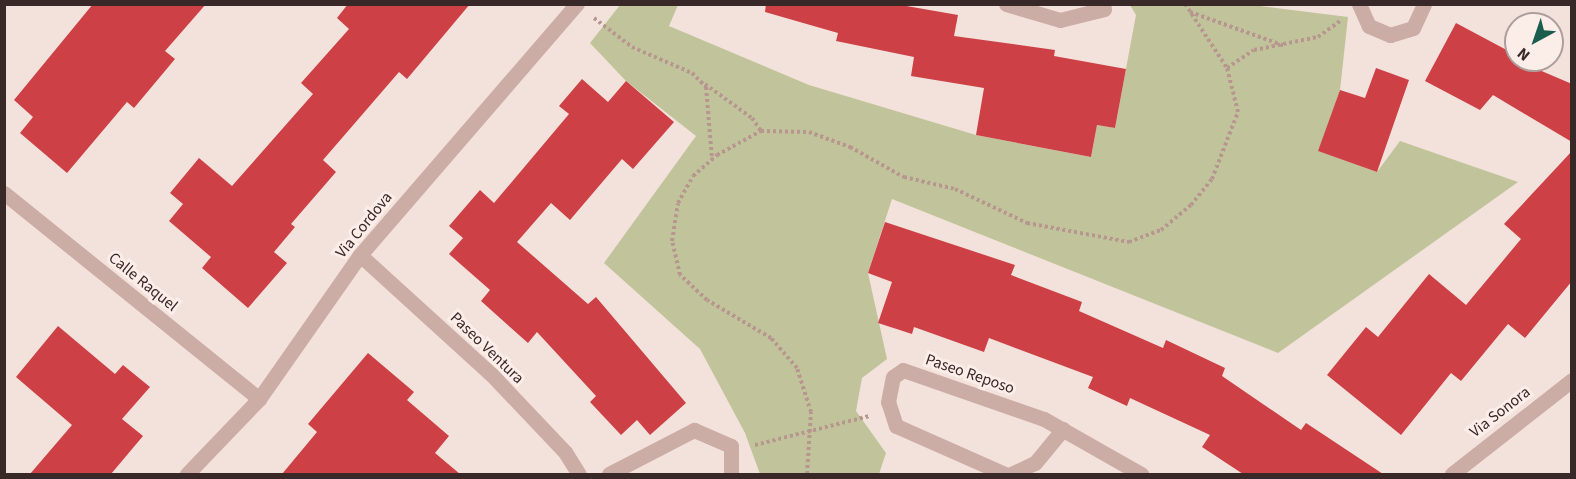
<!DOCTYPE html>
<html>
<head>
<meta charset="utf-8">
<style>
  body { margin:0 }
  #map { position:relative; width:1576px; height:479px; overflow:hidden; background:#f3e1db; font-family:"Source Sans 3",sans-serif }
  div>[style] { position:absolute }
  .green>* { inset:0; background:#c1c49a }
  .building>* { inset:0; background:#cd4045 }
  .path>* { height:4px; margin-top:-2px; transform-origin:0; background:repeating-linear-gradient(90deg,#b89690 0 3px,transparent 0 6px) }
  .minor>* { height:15px; margin:-7.5px; padding:0 7.5px; transform-origin:7.5px; border-radius:7.5px; background:#ccada6 }
  span { translate:-50% -50%; white-space:nowrap; text-align:center; line-height:1.15; -webkit-text-stroke:6px #fbede8; paint-order:stroke }
  .street-label { font-size:16px; color:#382828 }
  .frame { position:absolute; inset:0; border:6px solid #382828; pointer-events:none }
  .north { position:absolute; left:1504px; top:12px; width:60px; height:60px; box-sizing:border-box; background:#fbede8; border:2px solid #ad9e9b; border-radius:50%; rotate:220deg; font-size:16px; font-weight:700; line-height:24px; text-align:center; color:#382828 }
  .north::after { content:''; display:block; margin:auto; width:21px; height:27px; background:#1a5c4e; clip-path:polygon(50% 0,100% 100%,50% 72%,0 100%) }
</style>
</head>
<body>
<div id="map">
  <div class="green">
    <i style="clip-path:polygon(620px 5px,678px 5px,669px 26px,809px 85px,976px 135px,1091px 157px,1097px 125px,1115px 128px,1136px 15px,1130px 5px,1252px 5px,1348px 17px,1340px 90px,1319px 151px,1377px 172px,1400px 141px,1518px 182px,1278px 353px,892px 199px,868px 273px,887px 359px,862px 378px,856px 411px,886px 453px,879px 474px,760px 474px,745px 433px,700px 349px,604px 263px,696px 136px,626px 81px,590px 43px)"></i>
  </div>
  <div class="building">
    <i style="clip-path:polygon(93px 4px,206px 4px,165px 51px,175px 59px,134px 108px,127px 102px,67px 173px,20px 133px,33px 117px,14px 100px)"></i>
    <i style="clip-path:polygon(348px 4px,470px 4px,407px 79px,399px 72px,323px 160px,336px 172px,291px 224px,295px 227px,274px 252px,287px 263px,248px 308px,202px 268px,211px 257px,169px 221px,183px 204px,170px 193px,199px 158px,232px 186px,313px 94px,301px 83px,349px 29px,337px 18px)"></i>
    <i style="clip-path:polygon(766px 4px,895px 4px,958px 15px,954px 36px,1055px 50px,1054px 56px,1126px 69px,1115px 128px,1097px 125px,1091px 157px,976px 135px,984px 88px,911px 76px,914px 57px,836px 41px,838px 33px,765px 12px)"></i>
    <i style="clip-path:polygon(1456px 23px,1516px 55px,1516px 60px,1572px 84px,1572px 142px,1493px 95px,1480px 110px,1425px 81px)"></i>
    <i style="clip-path:polygon(1376px 68px,1409px 80px,1377px 172px,1318px 151px,1340px 90px,1365px 98px)"></i>
    <i style="clip-path:polygon(582px 79px,608px 102px,626px 81px,674px 122px,633px 169px,622px 159px,570px 220px,551px 203px,517px 242px,588px 304px,596px 297px,686px 403px,650px 435px,637px 420px,621px 435px,590px 402px,596px 396px,537px 332px,528px 343px,481px 301px,490px 290px,449px 254px,463px 238px,449px 226px,480px 190px,494px 203px,569px 114px,559px 106px)"></i>
    <i style="clip-path:polygon(1572px 151px,1572px 281px,1525px 338px,1508px 324px,1461px 381px,1451px 373px,1401px 435px,1327px 375px,1366px 327px,1378px 337px,1429px 274px,1466px 305px,1521px 239px,1504px 224px)"></i>
    <i style="clip-path:polygon(885px 222px,1015px 265px,1011px 275px,1082px 302px,1079px 311px,1163px 348px,1166px 340px,1225px 368px,1222px 376px,1301px 430px,1306px 423px,1383px 474px,1243px 474px,1202px 447px,1210px 435px,1130px 398px,1127px 406px,1088px 388px,1093px 377px,989px 338px,984px 352px,914px 327px,912px 334px,878px 323px,892px 282px,868px 273px)"></i>
    <i style="clip-path:polygon(58px 326px,115px 374px,123px 365px,150px 387px,122px 419px,143px 436px,111px 474px,30px 474px,72px 425px,16px 377px)"></i>
    <i style="clip-path:polygon(368px 353px,414px 392px,407px 400px,449px 436px,435px 453px,460px 474px,282px 474px,317px 432px,308px 424px)"></i>
  </div>
  <div class="path">
    <i style="left:1185px;top:4px;width:77px;rotate:56.7deg"></i>
    <i style="left:1190px;top:12px;width:101px;rotate:19.7deg"></i>
    <i style="left:594px;top:18px;width:48px;rotate:37.3deg"></i>
    <i style="left:632px;top:47px;width:65px;rotate:23.4deg"></i>
    <i style="left:692px;top:73px;width:20px;rotate:45deg"></i>
    <i style="left:706px;top:87px;width:71px;rotate:85.2deg"></i>
    <i style="left:705px;top:84px;width:58px;rotate:35.9deg"></i>
    <i style="left:752px;top:118px;width:16px;rotate:55deg"></i>
    <i style="left:755px;top:445px;width:119px;rotate:-14.2deg"></i>
    <i style="left:807px;top:474px;width:62px;rotate:-86.3deg"></i>
    <i style="left:811px;top:412px;width:46px;rotate:-107.7deg"></i>
    <i style="left:797px;top:368px;width:40px;rotate:-131deg"></i>
    <i style="left:771px;top:338px;width:74px;rotate:-149.3deg"></i>
    <i style="left:707px;top:300px;width:37px;rotate:-137deg"></i>
    <i style="left:680px;top:275px;width:35px;rotate:-103deg"></i>
    <i style="left:672px;top:241px;width:38px;rotate:-81deg"></i>
    <i style="left:678px;top:203px;width:31px;rotate:-61deg"></i>
    <i style="left:693px;top:176px;width:32px;rotate:-41deg"></i>
    <i style="left:717px;top:155px;width:50px;rotate:-28.6deg"></i>
    <i style="left:761px;top:131px;width:48px;rotate:1.2deg"></i>
    <i style="left:809px;top:132px;width:44px;rotate:20.1deg"></i>
    <i style="left:850px;top:147px;width:62px;rotate:29.1deg"></i>
    <i style="left:904px;top:177px;width:52px;rotate:13.2deg"></i>
    <i style="left:955px;top:189px;width:80px;rotate:25.3deg"></i>
    <i style="left:1027px;top:223px;width:104px;rotate:10.6deg"></i>
    <i style="left:1129px;top:242px;width:34px;rotate:-21deg"></i>
    <i style="left:1161px;top:230px;width:39px;rotate:-40deg"></i>
    <i style="left:1191px;top:205px;width:33px;rotate:-51deg"></i>
    <i style="left:1212px;top:179px;width:72px;rotate:-68.8deg"></i>
    <i style="left:1238px;top:112px;width:45px;rotate:-104deg"></i>
    <i style="left:1227px;top:68px;width:32px;rotate:-34deg"></i>
    <i style="left:1254px;top:50px;width:65px;rotate:-11.5deg"></i>
    <i style="left:1318px;top:37px;width:27px;rotate:-36deg"></i>
  </div>
  <div class="minor">
    <i style="left:1006px;top:4px;width:56px;rotate:16.5deg"></i>
    <i style="left:1060px;top:20px;width:45px;rotate:-14deg"></i>
    <i style="left:1104px;top:9px;width:5px;rotate:-101deg"></i>
    <i style="left:1359px;top:4px;width:24px;rotate:66deg"></i>
    <i style="left:1369px;top:26px;width:23px;rotate:23deg"></i>
    <i style="left:1390px;top:35px;width:24px;rotate:-17deg"></i>
    <i style="left:1413px;top:28px;width:26px;rotate:-65deg"></i>
    <i style="left:4px;top:193px;width:328px;rotate:38.9deg"></i>
    <i style="left:360px;top:255px;width:177px;rotate:42.3deg"></i>
    <i style="left:491px;top:374px;width:108px;rotate:46.5deg"></i>
    <i style="left:565px;top:452px;width:26px;rotate:58deg"></i>
    <i style="left:187px;top:474px;width:104px;rotate:-46.2deg"></i>
    <i style="left:259px;top:399px;width:176px;rotate:-55deg"></i>
    <i style="left:360px;top:255px;width:332px;rotate:-49.2deg"></i>
    <i style="left:609px;top:474px;width:96px;rotate:-27.4deg"></i>
    <i style="left:694px;top:430px;width:40px;rotate:23.4deg"></i>
    <i style="left:731px;top:446px;width:28px;rotate:90deg"></i>
    <i style="left:1005px;top:474px;width:119px;rotate:-156.2deg"></i>
    <i style="left:896px;top:426px;width:25px;rotate:-108deg"></i>
    <i style="left:888px;top:402px;width:25px;rotate:-79deg"></i>
    <i style="left:893px;top:377px;width:12px;rotate:-35deg"></i>
    <i style="left:903px;top:370px;width:149px;rotate:19.2deg"></i>
    <i style="left:1044px;top:419px;width:112px;rotate:29.6deg"></i>
    <i style="left:1011px;top:474px;width:26px;rotate:-25deg"></i>
    <i style="left:1035px;top:463px;width:44px;rotate:-50.5deg"></i>
    <i style="left:1452px;top:474px;width:152px;rotate:-38.1deg"></i>
  </div>
  <div class="street-label">
    <span style="left:364px;top:225px;rotate:-51deg">Via Cordova</span>
    <span style="left:143px;top:282px;rotate:39deg">Calle Raquel</span>
    <span style="left:487px;top:348px;rotate:44deg">Paseo Ventura</span>
    <span style="left:970px;top:374px;rotate:19deg">Paseo Reposo</span>
    <span style="left:1500px;top:412px;rotate:-38deg">Via Sonora</span>
  </div>
  <div class="frame"></div>
  <div class="north">N</div>
</div>
</body>
</html>
